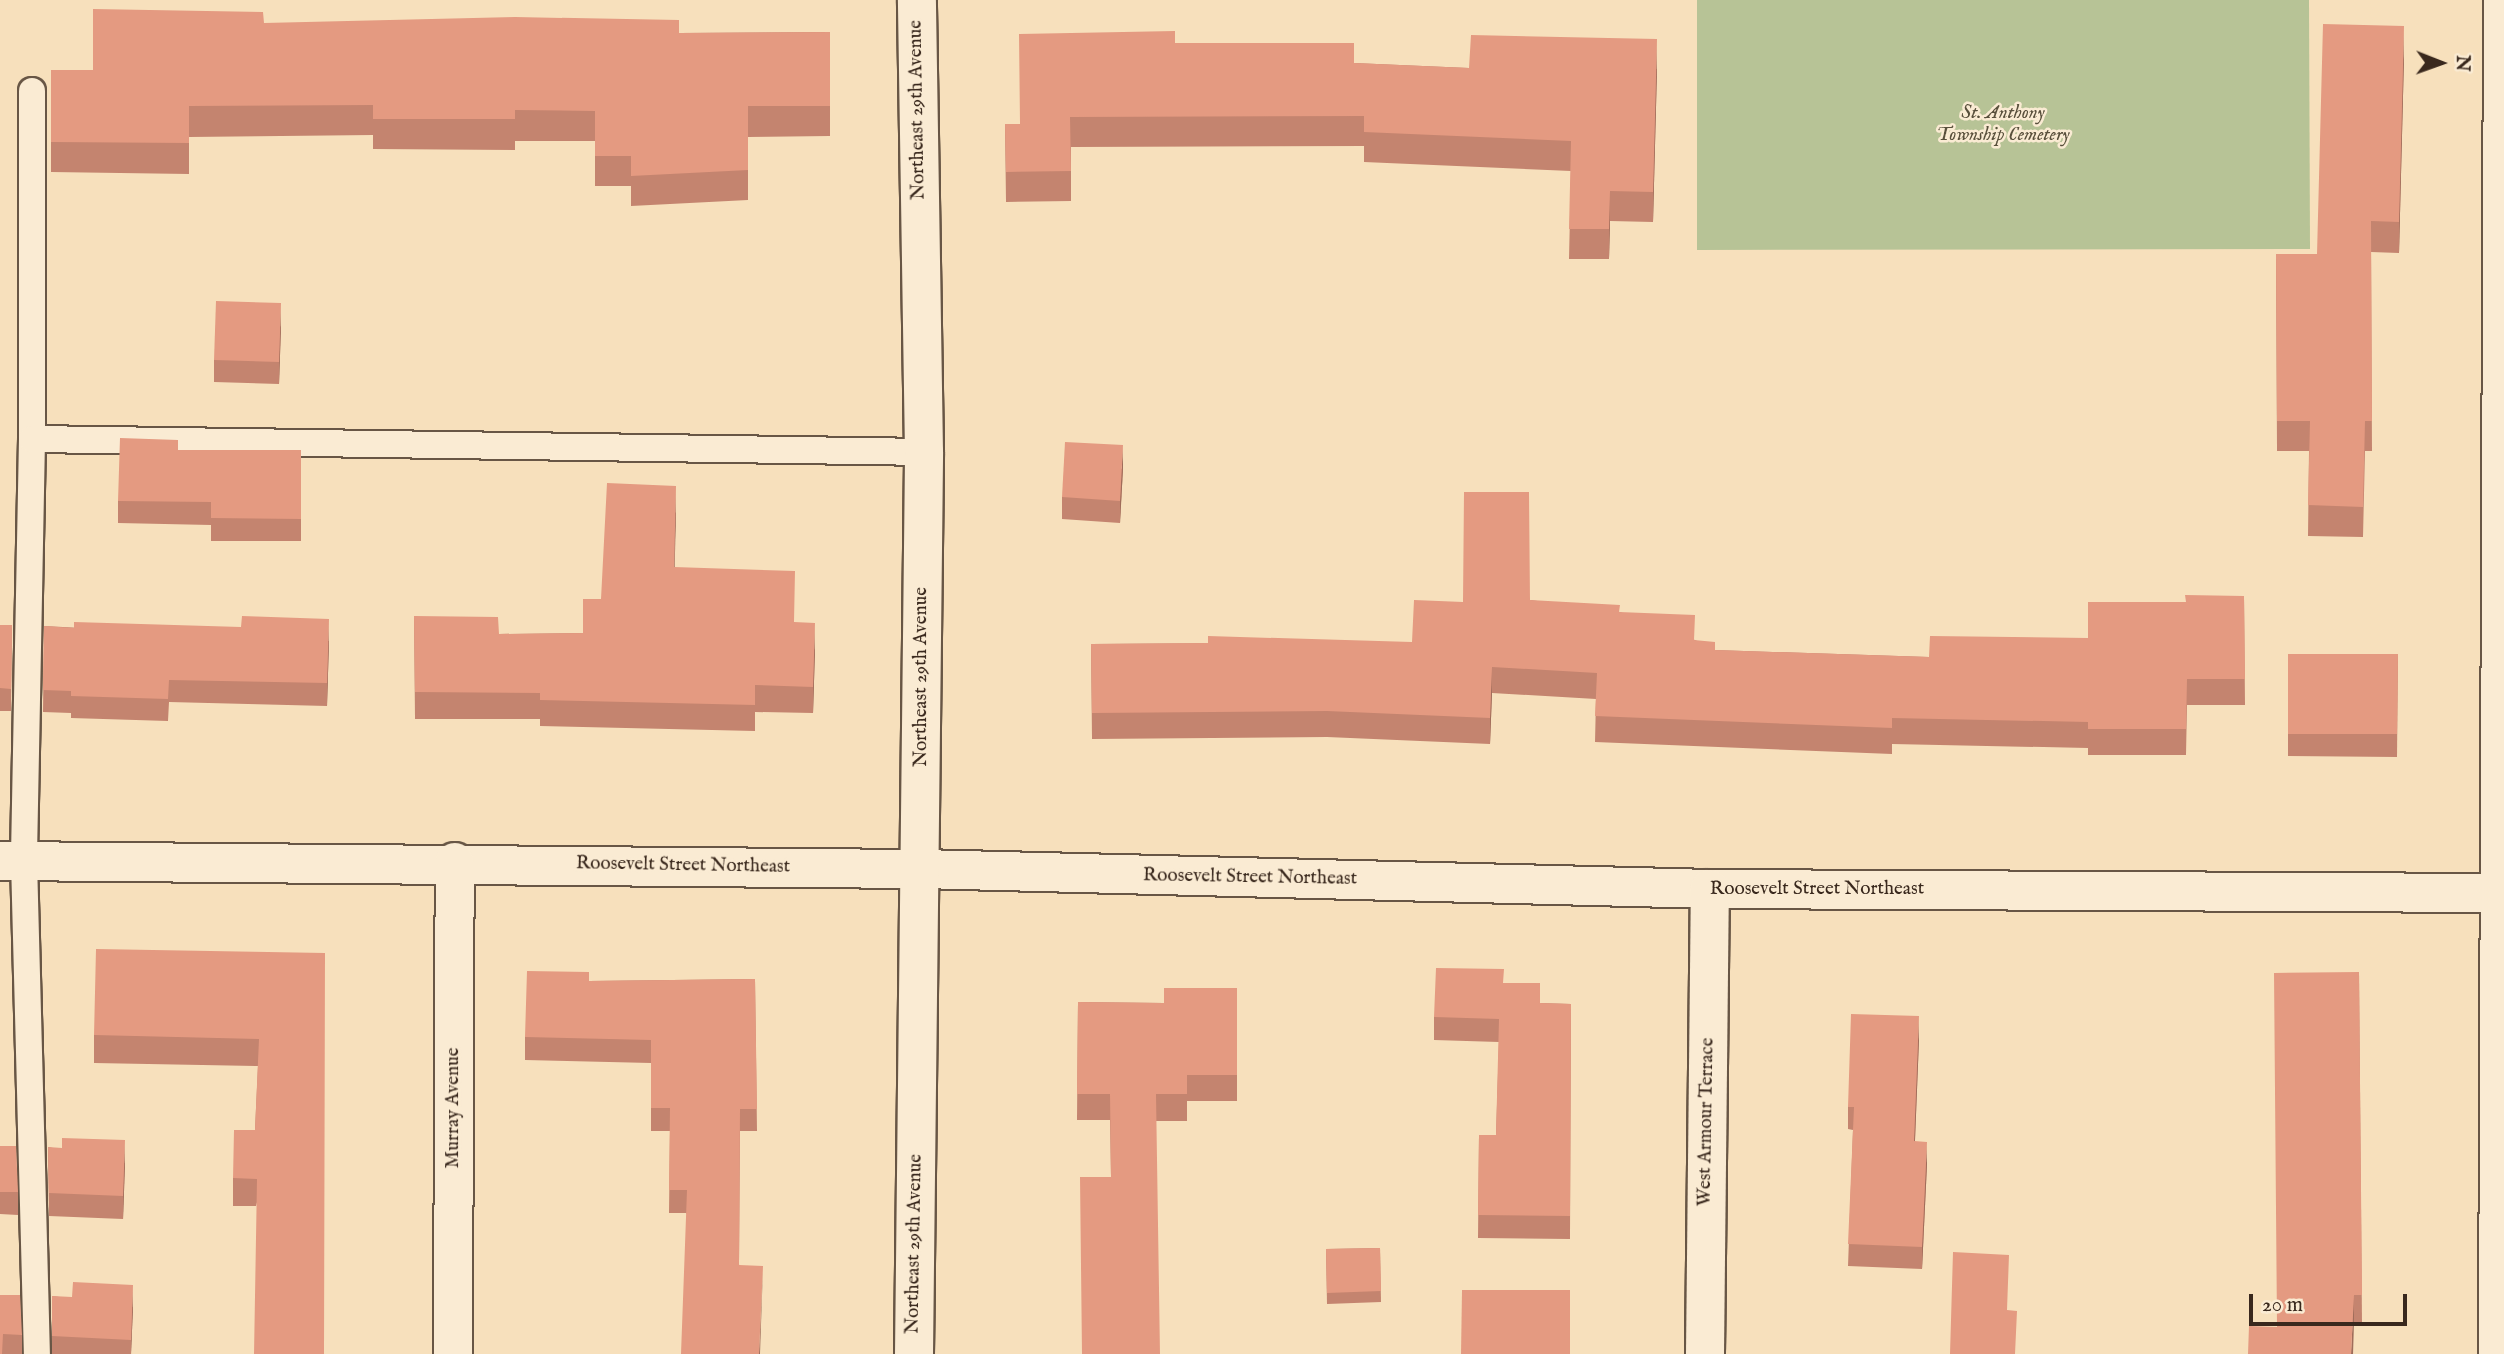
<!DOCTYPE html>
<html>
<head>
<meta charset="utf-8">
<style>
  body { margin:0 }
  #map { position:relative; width:2504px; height:1354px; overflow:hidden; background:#f7e0bc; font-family:"IM FELL English",serif }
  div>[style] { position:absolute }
  .green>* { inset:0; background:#b7c396 }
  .roads { filter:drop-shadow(2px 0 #685645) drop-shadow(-2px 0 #685645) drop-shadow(0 2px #685645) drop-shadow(0 -2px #685645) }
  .lane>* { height:26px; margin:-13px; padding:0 13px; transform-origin:13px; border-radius:13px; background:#faebd3 }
  .street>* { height:38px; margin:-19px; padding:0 19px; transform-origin:19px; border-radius:19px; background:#faebd3 }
  .secondary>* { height:38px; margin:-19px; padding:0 19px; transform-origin:19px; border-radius:19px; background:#faebd3 }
  .wall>* { inset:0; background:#c4846f }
  .shaded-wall>* { inset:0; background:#a06c5a }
  .building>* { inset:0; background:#e49a81 }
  span { translate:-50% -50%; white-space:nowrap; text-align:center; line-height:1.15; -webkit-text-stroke:5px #faebd3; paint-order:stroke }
  .street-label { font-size:19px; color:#39281d }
  .park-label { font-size:19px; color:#584f3b; font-style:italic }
  .north { position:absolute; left:2406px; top:28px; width:70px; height:70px; -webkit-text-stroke:5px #faebd3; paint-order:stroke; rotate:91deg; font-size:19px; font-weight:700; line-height:28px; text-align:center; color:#39281d }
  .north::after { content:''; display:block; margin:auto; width:24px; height:32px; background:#39281d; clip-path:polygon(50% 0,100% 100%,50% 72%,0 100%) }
  .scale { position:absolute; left:2249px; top:1294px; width:158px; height:32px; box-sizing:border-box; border:4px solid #39281d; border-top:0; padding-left:9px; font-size:21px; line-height:24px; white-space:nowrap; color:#39281d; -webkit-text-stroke:5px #faebd3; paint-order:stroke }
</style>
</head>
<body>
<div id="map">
  <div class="green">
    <i style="clip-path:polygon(1697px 0,2309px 0,2310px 249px,1697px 250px)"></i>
  </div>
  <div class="roads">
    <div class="lane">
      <i style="left:32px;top:91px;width:348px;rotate:90deg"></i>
      <i style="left:32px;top:439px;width:422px;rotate:91.1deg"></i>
      <i style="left:24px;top:861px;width:493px;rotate:88.5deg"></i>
      <i style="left:32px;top:439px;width:892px;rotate:0.83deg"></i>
    </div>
    <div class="street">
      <i style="left:0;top:861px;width:921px;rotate:0.5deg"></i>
      <i style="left:921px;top:869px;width:789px;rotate:1.45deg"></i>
      <i style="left:1710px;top:889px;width:790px;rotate:0.29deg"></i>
      <i style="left:453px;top:1354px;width:492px;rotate:-89.8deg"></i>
      <i style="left:1705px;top:1354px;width:465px;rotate:-89.4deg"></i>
      <i style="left:2498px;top:1354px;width:1354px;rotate:-89.79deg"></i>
    </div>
    <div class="secondary">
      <i style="left:914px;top:1354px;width:902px;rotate:-89.36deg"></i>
      <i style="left:924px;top:452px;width:452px;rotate:-90.9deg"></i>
    </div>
  </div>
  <div class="wall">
    <i style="clip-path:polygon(264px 23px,679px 33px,830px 32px,830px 136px,748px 137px,748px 200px,631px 206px,631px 186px,595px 186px,595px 141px,515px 141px,515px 150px,373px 149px,373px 135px,189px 137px,189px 174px,51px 172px,51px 70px,93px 70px)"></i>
    <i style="clip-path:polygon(1175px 43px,1354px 63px,1469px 68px,1657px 69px,1653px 222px,1610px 221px,1609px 259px,1569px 259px,1571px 171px,1364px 162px,1364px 146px,1071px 147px,1071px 201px,1006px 202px,1005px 124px,1020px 124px)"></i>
    <i style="clip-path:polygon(2404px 57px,2399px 253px,2371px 252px,2372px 451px,2365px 451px,2363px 537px,2308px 536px,2309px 451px,2277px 451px,2276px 254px,2317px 254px)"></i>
    <i style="clip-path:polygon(281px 326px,279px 384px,214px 382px,214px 360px)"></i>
    <i style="clip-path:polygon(178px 450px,301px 450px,301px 541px,211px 541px,211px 525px,118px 523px,118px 501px)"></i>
    <i style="clip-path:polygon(1123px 468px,1120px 523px,1062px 519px,1062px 497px)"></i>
    <i style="clip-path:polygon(676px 512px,674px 568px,794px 622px,815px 650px,813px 713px,755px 712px,755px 731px,540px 726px,540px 719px,415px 719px,414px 616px,499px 634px,583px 633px,601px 599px)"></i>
    <i style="clip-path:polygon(2244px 596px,2245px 705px,2187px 705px,2186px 755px,2088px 755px,2088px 748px,1892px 744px,1892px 754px,1595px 742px,1596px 699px,1492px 693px,1490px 744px,1327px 737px,1092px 739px,1091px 644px,1412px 642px,1463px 602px,1530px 600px,1620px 612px,1695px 640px,1715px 650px,1929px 657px,2088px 638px,2186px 602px)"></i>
    <i style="clip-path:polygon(0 625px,12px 625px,11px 711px,0 711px)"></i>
    <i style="clip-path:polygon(44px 626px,329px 641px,327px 706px,169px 702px,168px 721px,71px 718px,71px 713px,43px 712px)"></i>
    <i style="clip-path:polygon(2288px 654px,2398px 654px,2397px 757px,2288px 756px)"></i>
    <i style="clip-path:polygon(325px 953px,256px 1206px,233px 1206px,233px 1178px,255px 1130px,258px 1066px,94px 1063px,94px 1035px)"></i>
    <i style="clip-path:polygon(2359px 972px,2362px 1322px,2277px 1327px)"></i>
    <i style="clip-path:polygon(755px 979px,757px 1131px,740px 1131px,739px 1265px,763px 1288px,686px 1213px,669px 1213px,670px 1131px,651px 1131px,651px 1063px,525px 1060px,525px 1037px,589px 981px)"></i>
    <i style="clip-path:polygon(1504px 983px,1540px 1003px,1571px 1004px,1570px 1239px,1478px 1238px,1479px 1135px,1496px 1135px,1499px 1042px,1434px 1040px,1434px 1017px)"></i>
    <i style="clip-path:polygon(1237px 988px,1237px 1101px,1187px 1101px,1187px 1121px,1156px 1121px,1111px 1177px,1110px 1120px,1077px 1120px,1078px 1002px,1164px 1003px)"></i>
    <i style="clip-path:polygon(1919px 1039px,1915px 1141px,1927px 1164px,1922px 1269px,1848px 1266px,1853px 1130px,1848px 1129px,1848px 1107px)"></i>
    <i style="clip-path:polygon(0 1146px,18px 1192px,18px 1215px,0 1214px)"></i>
    <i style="clip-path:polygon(48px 1147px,125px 1163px,123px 1219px,49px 1216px)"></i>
    <i style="clip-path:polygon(1380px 1248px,1381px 1302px,1327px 1304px,1326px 1249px)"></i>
    <i style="clip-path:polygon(0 1295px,22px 1335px,22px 1354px,0 1354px)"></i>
    <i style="clip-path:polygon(52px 1296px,133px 1307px,131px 1354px,52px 1354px)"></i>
  </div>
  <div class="shaded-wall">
    <i style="clip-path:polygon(2404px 26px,2404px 57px,2399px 253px,2399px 222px)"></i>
    <i style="clip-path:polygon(1657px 39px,1657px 69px,1653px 222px,1653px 192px)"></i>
    <i style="clip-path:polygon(1610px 191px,1610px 221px,1609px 259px,1609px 229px)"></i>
    <i style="clip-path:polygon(281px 303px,281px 326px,279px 384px,279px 362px)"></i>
    <i style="clip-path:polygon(1123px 445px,1123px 468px,1120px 523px,1120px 501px)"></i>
    <i style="clip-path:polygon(676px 486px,676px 512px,674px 594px,674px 567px)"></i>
    <i style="clip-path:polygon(329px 619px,329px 641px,327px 706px,327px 683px)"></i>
    <i style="clip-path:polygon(815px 623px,815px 650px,813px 713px,813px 687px)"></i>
    <i style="clip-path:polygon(1492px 667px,1492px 693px,1490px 744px,1490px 718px)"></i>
    <i style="clip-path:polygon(1919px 1016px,1919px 1039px,1914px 1164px,1914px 1141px)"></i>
    <i style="clip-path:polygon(125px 1140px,125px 1163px,123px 1219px,123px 1196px)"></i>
    <i style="clip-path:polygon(1927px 1142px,1927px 1164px,1922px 1269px,1922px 1247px)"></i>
    <i style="clip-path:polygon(763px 1266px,760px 1354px,759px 1354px)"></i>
    <i style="clip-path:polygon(133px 1285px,133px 1307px,131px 1354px,131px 1340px)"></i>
    <i style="clip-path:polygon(2354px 1295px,2354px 1322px,2353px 1354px,2351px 1354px)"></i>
  </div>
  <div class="building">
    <i style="clip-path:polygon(93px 9px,263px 12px,264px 23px,515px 17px,679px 20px,679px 33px,830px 32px,830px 106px,748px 106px,748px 170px,631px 176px,631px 156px,595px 156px,595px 111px,515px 110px,515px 119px,373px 119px,373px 105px,189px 106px,189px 143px,51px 142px,51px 70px,93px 70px)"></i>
    <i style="clip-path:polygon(2323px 24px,2404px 26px,2399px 222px,2371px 221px,2372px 421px,2365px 421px,2363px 507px,2308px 505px,2310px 421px,2277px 421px,2276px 254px,2317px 254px)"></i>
    <i style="clip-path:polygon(1175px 31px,1175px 43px,1354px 43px,1354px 63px,1469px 68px,1471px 35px,1657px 39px,1653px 192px,1610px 191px,1609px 229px,1569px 229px,1571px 141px,1364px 132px,1364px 116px,1070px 117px,1071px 171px,1006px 172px,1005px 124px,1020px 124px,1019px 34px)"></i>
    <i style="clip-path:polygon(216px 301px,281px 303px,279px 362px,214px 360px)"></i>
    <i style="clip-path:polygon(120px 438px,178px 440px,178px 450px,301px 450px,301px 519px,211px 518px,211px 502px,118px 501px)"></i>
    <i style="clip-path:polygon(1065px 442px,1123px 445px,1120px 501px,1062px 497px)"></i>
    <i style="clip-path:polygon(607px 483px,676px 486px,674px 567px,795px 571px,794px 622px,815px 623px,813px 687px,755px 685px,755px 705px,540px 700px,540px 693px,415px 692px,414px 616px,498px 617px,499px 634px,583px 633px,583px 599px,601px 599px)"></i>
    <i style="clip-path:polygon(1464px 492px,1529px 492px,1530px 600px,1620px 605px,1619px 612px,1695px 615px,1694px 640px,1715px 642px,1715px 650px,1929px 657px,1930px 636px,2088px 638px,2088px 602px,2186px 602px,2185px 595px,2244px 596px,2245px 679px,2187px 679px,2186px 729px,2088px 729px,2088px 722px,1892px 718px,1892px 728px,1595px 716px,1597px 673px,1492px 667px,1490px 718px,1327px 711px,1092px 713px,1091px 644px,1208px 643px,1208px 636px,1412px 642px,1414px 600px,1463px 602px)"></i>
    <i style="clip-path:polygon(242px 616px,329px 619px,327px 683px,169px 680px,168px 699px,71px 696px,71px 691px,43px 690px,44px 626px,74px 628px,74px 622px,241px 627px)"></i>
    <i style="clip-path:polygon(0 625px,12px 625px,11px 689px,0 688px)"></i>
    <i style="clip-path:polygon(2288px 654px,2398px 654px,2397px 734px,2288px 734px)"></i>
    <i style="clip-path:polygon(96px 949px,325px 953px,324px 1354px,254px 1354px,257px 1179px,233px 1178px,234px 1130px,255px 1130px,259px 1039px,94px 1035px)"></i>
    <i style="clip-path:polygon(1436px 968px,1504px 969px,1503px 983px,1540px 983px,1540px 1003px,1571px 1004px,1570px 1216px,1478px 1215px,1479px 1135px,1496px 1135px,1499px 1019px,1434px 1017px)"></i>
    <i style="clip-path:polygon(527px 971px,589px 972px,589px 981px,755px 979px,757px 1109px,740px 1109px,739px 1265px,763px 1266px,759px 1354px,681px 1354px,687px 1190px,669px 1190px,670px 1108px,651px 1108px,651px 1040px,525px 1037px)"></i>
    <i style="clip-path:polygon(2359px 972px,2362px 1295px,2354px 1295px,2351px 1354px,2248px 1354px,2249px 1326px,2277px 1327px,2274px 973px)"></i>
    <i style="clip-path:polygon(1164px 988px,1237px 988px,1237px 1075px,1187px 1075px,1187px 1094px,1156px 1094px,1160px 1354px,1082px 1354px,1080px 1177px,1111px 1177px,1110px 1094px,1077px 1094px,1078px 1002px,1164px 1003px)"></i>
    <i style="clip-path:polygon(1851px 1014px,1919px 1016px,1914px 1141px,1927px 1142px,1922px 1247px,1848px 1244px,1854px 1107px,1848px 1107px)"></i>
    <i style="clip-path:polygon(62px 1138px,125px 1140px,123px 1196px,49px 1193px,48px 1147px,62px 1148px)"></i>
    <i style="clip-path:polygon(0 1146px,16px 1146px,18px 1192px,0 1192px)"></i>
    <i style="clip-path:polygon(1380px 1248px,1381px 1291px,1327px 1293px,1326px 1249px)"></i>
    <i style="clip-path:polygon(1953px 1252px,2009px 1255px,2007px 1310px,2017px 1311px,2015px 1354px,1950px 1354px)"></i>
    <i style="clip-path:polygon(73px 1282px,133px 1285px,131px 1340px,52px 1336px,52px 1296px,72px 1297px)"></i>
    <i style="clip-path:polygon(1462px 1290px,1570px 1290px,1570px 1354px,1461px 1354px)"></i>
    <i style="clip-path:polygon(0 1295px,20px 1295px,22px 1335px,3px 1334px,2px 1354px,0 1354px)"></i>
  </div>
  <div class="street-label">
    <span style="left:918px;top:110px;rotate:-91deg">Northeast 29th Avenue</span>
    <span style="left:922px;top:677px;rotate:-90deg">Northeast 29th Avenue</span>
    <span style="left:683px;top:866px;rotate:1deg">Roosevelt Street Northeast</span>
    <span style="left:1250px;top:878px;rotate:1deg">Roosevelt Street Northeast</span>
    <span style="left:1817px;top:890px">Roosevelt Street Northeast</span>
    <span style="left:454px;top:1108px;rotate:-90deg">Murray Avenue</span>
    <span style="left:1707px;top:1122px;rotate:-89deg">West Armour Terrace</span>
    <span style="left:915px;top:1244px;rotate:-89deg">Northeast 29th Avenue</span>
  </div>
  <div class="park-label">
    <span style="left:2003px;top:125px">St. Anthony<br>Township Cemetery</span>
  </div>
  <div class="north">N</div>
  <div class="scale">20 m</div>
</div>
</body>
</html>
